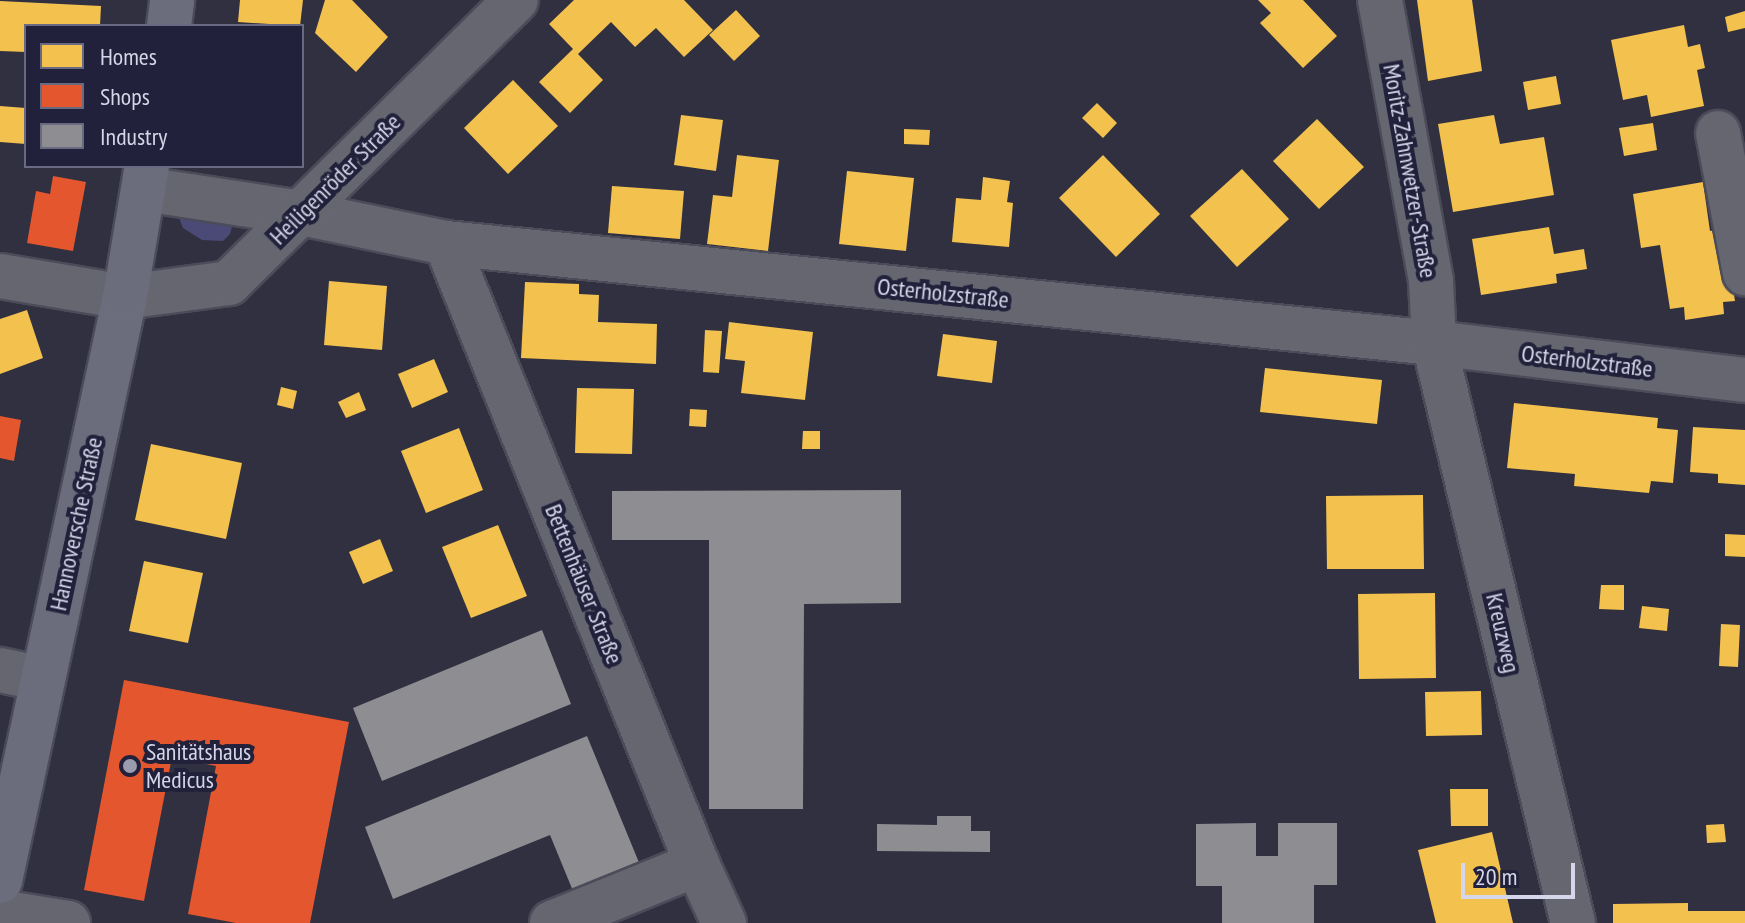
<!DOCTYPE html>
<html>
<head>
<meta charset="utf-8">
<style>
  body { margin:0 }
  #map { position:relative; width:1745px; height:923px; overflow:hidden; background:#303040; font-family:"PT Sans Narrow",sans-serif }
  div>[style] { position:absolute }
  .green>* { inset:0; background:#4b4a76 }
  .homes>* { inset:0; background:#f2c14e }
  .shops>* { inset:0; background:#e4572e }
  .industry>* { inset:0; background:#8d8d92 }
  .roads { filter:drop-shadow(2px 0 #4b4b59) drop-shadow(-2px 0 #4b4b59) drop-shadow(0 2px #4b4b59) drop-shadow(0 -2px #4b4b59) }
  .minor>* { height:44px; margin:-22px; padding:0 22px; transform-origin:22px; border-radius:22px; background:#666671 }
  .major>* { height:44px; margin:-22px; padding:0 22px; transform-origin:22px; border-radius:22px; background:#6c6d7c }
  .dots>* { width:22px; height:22px; translate:-50% -50%; box-sizing:border-box; border:4px solid #21213b; border-radius:50% }
  span { translate:-50% -50%; white-space:nowrap; text-align:center; line-height:1.15; -webkit-text-stroke:8px #21213b; paint-order:stroke }
  .street-label { font-size:24px; color:#d5d6e9 }
  .poi-label { font-size:24px; color:#d5d6e9 }
  .left { translate:0 -50%; text-align:left }
  .legend { position:absolute; left:24px; top:24px; width:280px; height:144px; box-sizing:border-box; background:#21213b; border:2px solid #696981; margin:0; padding:10px 14px; list-style:none; font-size:24px; color:#d5d6e9 }
  .legend li { display:flex; align-items:center; gap:16px; height:40px }
  .legend b { width:40px; border:2px solid #696981 }
  .scale { position:absolute; left:1461px; top:863px; width:114px; height:36px; box-sizing:border-box; border:4px solid #d5d6e9; border-top:0; padding-left:10px; font-size:24px; line-height:28px; white-space:nowrap; color:#d5d6e9; -webkit-text-stroke:6px #21213b; paint-order:stroke }
</style>
</head>
<body>
<div id="map">
  <div class="green">
    <i style="clip-path:polygon(177px 213px,227px 220px,232px 226px,230px 234px,223px 241px,202px 240px,183px 228px)"></i>
  </div>
  <div class="homes">
    <i style="clip-path:polygon(240px 0,303px 0,300px 26px,238px 22px)"></i>
    <i style="clip-path:polygon(325px 0,352px 0,388px 37px,356px 72px,315px 33px)"></i>
    <i style="clip-path:polygon(574px 0,684px 0,713px 30px,684px 57px,656px 28px,635px 47px,611px 22px,578px 54px,603px 80px,570px 113px,539px 82px,573px 49px,549px 24px)"></i>
    <i style="clip-path:polygon(1258px 0,1303px 0,1337px 36px,1303px 68px,1260px 23px,1271px 13px)"></i>
    <i style="clip-path:polygon(1417px 0,1472px 0,1482px 71px,1428px 81px)"></i>
    <i style="clip-path:polygon(0 1px,101px 6px,100px 26px,26px 26px,26px 52px,0 51px)"></i>
    <i style="clip-path:polygon(736px 10px,760px 36px,734px 61px,709px 35px)"></i>
    <i style="clip-path:polygon(1745px 11px,1745px 28px,1728px 32px,1725px 17px)"></i>
    <i style="clip-path:polygon(1684px 25px,1688px 47px,1700px 44px,1705px 68px,1697px 70px,1704px 106px,1651px 117px,1647px 95px,1623px 100px,1611px 40px)"></i>
    <i style="clip-path:polygon(1556px 76px,1561px 104px,1528px 110px,1523px 82px)"></i>
    <i style="clip-path:polygon(513px 80px,558px 126px,508px 174px,464px 128px)"></i>
    <i style="clip-path:polygon(1097px 103px,1117px 123px,1103px 138px,1082px 118px)"></i>
    <i style="clip-path:polygon(0 106px,26px 108px,26px 144px,0 142px)"></i>
    <i style="clip-path:polygon(681px 115px,723px 120px,716px 171px,674px 165px)"></i>
    <i style="clip-path:polygon(1494px 115px,1500px 144px,1544px 137px,1554px 195px,1453px 212px,1438px 124px)"></i>
    <i style="clip-path:polygon(1317px 119px,1364px 167px,1319px 209px,1273px 161px)"></i>
    <i style="clip-path:polygon(1653px 123px,1657px 150px,1624px 156px,1619px 128px)"></i>
    <i style="clip-path:polygon(904px 129px,930px 130px,929px 145px,904px 144px)"></i>
    <i style="clip-path:polygon(737px 155px,779px 160px,768px 251px,707px 244px,713px 195px,732px 197px)"></i>
    <i style="clip-path:polygon(1103px 155px,1160px 214px,1116px 257px,1059px 198px)"></i>
    <i style="clip-path:polygon(1242px 169px,1289px 219px,1237px 267px,1190px 216px)"></i>
    <i style="clip-path:polygon(847px 171px,914px 178px,906px 251px,839px 244px)"></i>
    <i style="clip-path:polygon(983px 177px,1010px 181px,1007px 202px,1013px 203px,1009px 247px,952px 242px,956px 198px,981px 200px)"></i>
    <i style="clip-path:polygon(1703px 182px,1710px 231px,1724px 228px,1735px 301px,1723px 302px,1724px 314px,1685px 320px,1684px 307px,1670px 309px,1660px 245px,1641px 248px,1633px 194px)"></i>
    <i style="clip-path:polygon(612px 186px,684px 191px,680px 239px,608px 233px)"></i>
    <i style="clip-path:polygon(1549px 227px,1554px 254px,1584px 249px,1587px 269px,1556px 274px,1557px 283px,1481px 295px,1472px 239px)"></i>
    <i style="clip-path:polygon(329px 281px,387px 286px,382px 350px,324px 345px)"></i>
    <i style="clip-path:polygon(525px 282px,579px 284px,579px 294px,599px 295px,598px 322px,657px 324px,656px 364px,521px 358px)"></i>
    <i style="clip-path:polygon(27px 310px,43px 358px,0 374px,0 319px)"></i>
    <i style="clip-path:polygon(729px 322px,813px 332px,805px 400px,741px 393px,745px 361px,725px 359px)"></i>
    <i style="clip-path:polygon(705px 330px,722px 331px,719px 373px,703px 372px)"></i>
    <i style="clip-path:polygon(943px 334px,997px 341px,992px 383px,937px 376px)"></i>
    <i style="clip-path:polygon(434px 359px,448px 392px,412px 408px,398px 374px)"></i>
    <i style="clip-path:polygon(1265px 368px,1382px 380px,1377px 424px,1260px 412px)"></i>
    <i style="clip-path:polygon(281px 387px,297px 391px,293px 409px,277px 405px)"></i>
    <i style="clip-path:polygon(577px 388px,634px 389px,632px 454px,575px 453px)"></i>
    <i style="clip-path:polygon(359px 392px,366px 410px,346px 418px,338px 402px)"></i>
    <i style="clip-path:polygon(1514px 403px,1658px 418px,1657px 428px,1678px 430px,1673px 483px,1651px 481px,1649px 493px,1574px 486px,1575px 474px,1507px 468px)"></i>
    <i style="clip-path:polygon(690px 409px,707px 410px,706px 427px,689px 426px)"></i>
    <i style="clip-path:polygon(1693px 427px,1745px 430px,1745px 485px,1718px 483px,1718px 474px,1690px 472px)"></i>
    <i style="clip-path:polygon(459px 428px,483px 490px,426px 513px,401px 451px)"></i>
    <i style="clip-path:polygon(803px 431px,820px 431px,820px 449px,802px 449px)"></i>
    <i style="clip-path:polygon(151px 444px,242px 463px,226px 539px,135px 520px)"></i>
    <i style="clip-path:polygon(1423px 495px,1424px 569px,1327px 569px,1326px 496px)"></i>
    <i style="clip-path:polygon(498px 525px,527px 596px,471px 618px,442px 547px)"></i>
    <i style="clip-path:polygon(1725px 534px,1745px 535px,1745px 557px,1725px 556px)"></i>
    <i style="clip-path:polygon(380px 539px,393px 571px,363px 584px,349px 552px)"></i>
    <i style="clip-path:polygon(144px 561px,203px 573px,188px 643px,129px 631px)"></i>
    <i style="clip-path:polygon(1601px 585px,1624px 585px,1624px 610px,1599px 609px)"></i>
    <i style="clip-path:polygon(1435px 593px,1436px 678px,1359px 679px,1358px 594px)"></i>
    <i style="clip-path:polygon(1642px 606px,1669px 609px,1667px 631px,1639px 628px)"></i>
    <i style="clip-path:polygon(1721px 624px,1740px 625px,1738px 667px,1719px 666px)"></i>
    <i style="clip-path:polygon(1481px 691px,1482px 735px,1426px 736px,1425px 692px)"></i>
    <i style="clip-path:polygon(1450px 789px,1488px 789px,1488px 826px,1451px 826px)"></i>
    <i style="clip-path:polygon(1724px 824px,1726px 842px,1707px 843px,1706px 825px)"></i>
    <i style="clip-path:polygon(1492px 832px,1513px 923px,1436px 923px,1418px 850px)"></i>
    <i style="clip-path:polygon(1688px 903px,1688px 911px,1745px 911px,1745px 923px,1613px 923px,1613px 904px)"></i>
  </div>
  <div class="shops">
    <i style="clip-path:polygon(53px 176px,86px 182px,73px 251px,27px 243px,36px 191px,50px 194px)"></i>
    <i style="clip-path:polygon(0 416px,21px 420px,14px 461px,0 458px)"></i>
    <i style="clip-path:polygon(124px 680px,349px 722px,310px 923px,236px 923px,188px 914px,216px 766px,172px 757px,144px 901px,84px 890px)"></i>
  </div>
  <div class="industry">
    <i style="clip-path:polygon(901px 490px,901px 603px,804px 604px,803px 809px,709px 809px,709px 540px,612px 540px,612px 491px)"></i>
    <i style="clip-path:polygon(542px 630px,571px 704px,382px 781px,353px 708px)"></i>
    <i style="clip-path:polygon(587px 736px,640px 865px,573px 891px,550px 835px,393px 899px,365px 827px)"></i>
    <i style="clip-path:polygon(937px 816px,971px 816px,971px 831px,990px 831px,990px 852px,877px 851px,877px 824px,937px 825px)"></i>
    <i style="clip-path:polygon(1256px 823px,1256px 856px,1278px 856px,1278px 823px,1337px 823px,1337px 885px,1314px 885px,1314px 923px,1222px 923px,1222px 886px,1196px 886px,1196px 824px)"></i>
  </div>
  <div class="roads">
    <div class="minor">
      <i style="left:1380px;top:0;width:286px;rotate:79.7deg"></i>
      <i style="left:1431px;top:281px;width:62px;rotate:87.2deg"></i>
      <i style="left:1434px;top:343px;width:596px;rotate:76.52deg"></i>
      <i style="left:1718px;top:133px;width:143px;rotate:79.1deg"></i>
      <i style="left:144px;top:189px;width:159px;rotate:8.7deg"></i>
      <i style="left:301px;top:213px;width:148px;rotate:11.7deg"></i>
      <i style="left:446px;top:243px;width:993px;rotate:5.78deg"></i>
      <i style="left:1434px;top:343px;width:313px;rotate:6.8deg"></i>
      <i style="left:446px;top:243px;width:670px;rotate:67.99deg"></i>
      <i style="left:697px;top:864px;width:65px;rotate:65.4deg"></i>
      <i style="left:0;top:276px;width:127px;rotate:9.5deg"></i>
      <i style="left:125px;top:297px;width:105px;rotate:-7.7deg"></i>
      <i style="left:229px;top:283px;width:403px;rotate:-44.6deg"></i>
      <i style="left:0;top:670px;width:44px;rotate:11.8deg"></i>
      <i style="left:0;top:912px;width:69px;rotate:9.2deg"></i>
      <i style="left:552px;top:923px;width:157px;rotate:-22.1deg"></i>
    </div>
    <div class="major">
      <i style="left:169px;top:26px;width:26px;rotate:-83deg"></i>
      <i style="left:0;top:881px;width:597px;rotate:-77.92deg"></i>
      <i style="left:125px;top:297px;width:133px;rotate:-80.5deg"></i>
    </div>
  </div>
  <div class="dots">
    <i style="left:130px;top:766px;background:#9b9cae"></i>
  </div>
  <div class="street-label">
    <span style="left:1410px;top:171px;rotate:80deg">Moritz-Zahnwetzer-Straße</span>
    <span style="left:335px;top:179px;rotate:-45deg">Heiligenröder Straße</span>
    <span style="left:943px;top:293px;rotate:6deg">Osterholzstraße</span>
    <span style="left:1587px;top:361px;rotate:7deg">Osterholzstraße</span>
    <span style="left:76px;top:524px;rotate:-78deg">Hannoversche Straße</span>
    <span style="left:584px;top:584px;rotate:68deg">Bettenhäuser Straße</span>
    <span style="left:1503px;top:633px;rotate:77deg">Kreuzweg</span>
  </div>
  <div class="poi-label">
    <span class="left" style="left:146px;top:766px">Sanitätshaus<br>Medicus</span>
  </div>
  <ul class="legend">
  <li><b style="height:22px;background:#f2c14e"></b>Homes</li>
  <li><b style="height:22px;background:#e4572e"></b>Shops</li>
  <li><b style="height:22px;background:#8d8d92"></b>Industry</li>
  </ul>
  <div class="scale">20 m</div>
</div>
</body>
</html>
